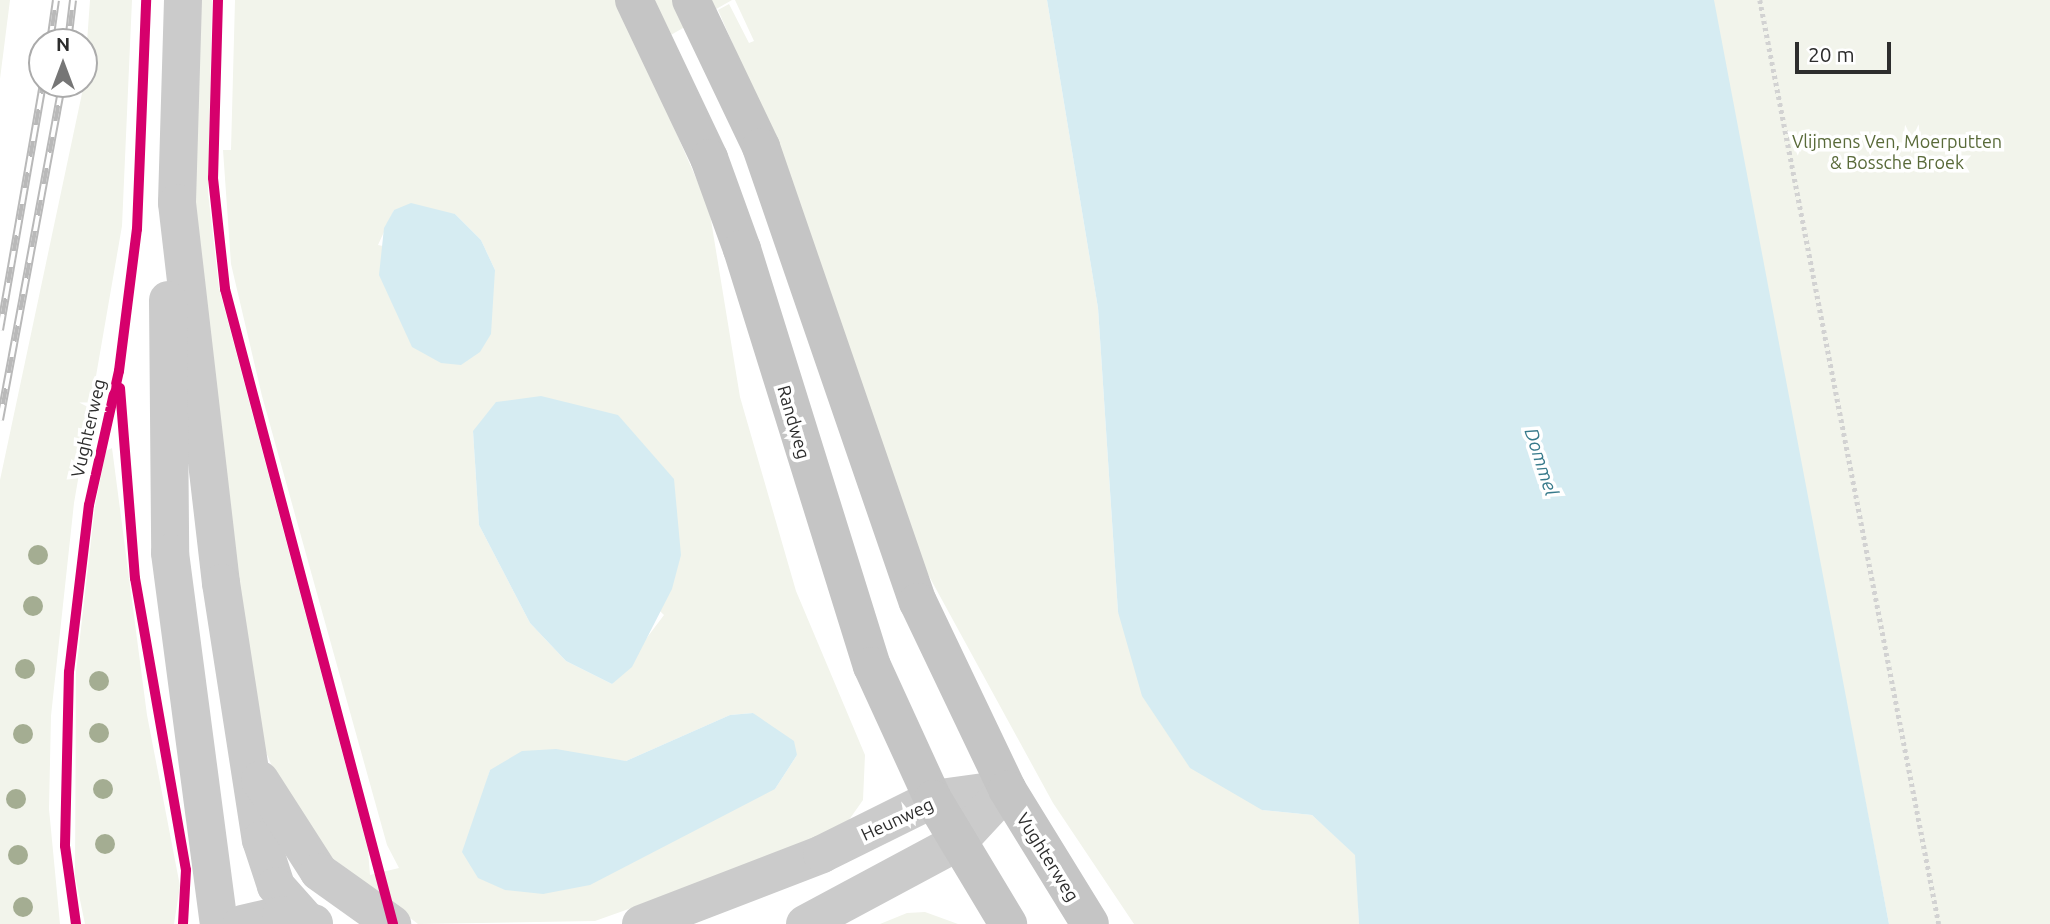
<!DOCTYPE html>
<html>
<head>
<meta charset="utf-8">
<style>
  body { margin:0 }
  #map { position:relative; width:2050px; height:924px; overflow:hidden; background:#fff; font-family:Ubuntu,sans-serif }
  div>[style] { position:absolute }
  .green>* { inset:0; background:#f2f4eb }
  .water>* { inset:0; background:#d6ecf2 }
  .path>* { height:4.5px; margin-top:-2.25px; transform-origin:0; background:repeating-linear-gradient(90deg,#d2d2d2 0 3.5px,transparent 0 7px) }
  .secondary>* { height:38px; margin:-19px; padding:0 19px; transform-origin:19px; border-radius:19px; background:#cbcbcb }
  .primary>* { height:38px; margin:-19px; padding:0 19px; transform-origin:19px; border-radius:19px; background:#c5c5c5 }
  .rail>* { height:8px; margin-top:-4px; transform-origin:0; background:repeating-linear-gradient(90deg,#fff 0 16px,#b9b9b9 0 32px); box-sizing:border-box; border-block:2px solid #b9b9b9 }
  .cycleway>* { height:10px; margin:-5px; padding:0 5px; transform-origin:5px; border-radius:5px; background:#d6006c }
  .trees>* { width:20px; height:20px; margin:-10px; border-radius:50%; background:#a4ad92 }
  span { translate:-50% -50%; white-space:nowrap; text-align:center; line-height:1.15; -webkit-text-stroke:7px #fff; paint-order:stroke }
  .park-label { font-size:18px; color:#596a39 }
  .street-label { font-size:18px; color:#2d2d2d }
  .water-label { font-size:19px; color:#377a8b; font-style:italic }
  .north { position:absolute; left:28px; top:28px; width:70px; height:70px; box-sizing:border-box; background:#fff; border:2px solid #ababab; border-radius:50%; rotate:0deg; font-size:19px; font-weight:700; line-height:28px; text-align:center; color:#2d2d2d }
  .north::after { content:''; display:block; margin:auto; width:24px; height:32px; background:#767676; clip-path:polygon(50% 0,100% 100%,50% 72%,0 100%) }
  .scale { position:absolute; left:1795px; top:42px; width:96px; height:32px; box-sizing:border-box; border:4px solid #2d2d2d; border-top:0; padding-left:9px; font-size:21px; line-height:24px; white-space:nowrap; color:#2d2d2d; -webkit-text-stroke:5px #fff; paint-order:stroke }
</style>
</head>
<body>
<div id="map">
  <div class="green">
    <i style="clip-path:polygon(0 0,10px 0,0 79px)"></i>
    <i style="clip-path:polygon(90px 0,132px 0,122px 226px,74px 503px,51px 716px,49px 809px,60px 924px,0 924px,0 480px,84px 84px)"></i>
    <i style="clip-path:polygon(evenodd,198px 0,212px 0,208px 192px,219px 288px,368px 850px,370px 875px,399px 868px,387px 845px,262px 396px,231px 264px,223px 150px,231px 150px,235px 0,732px 0,641px 52px,709px 208px,740px 397px,796px 591px,865px 755px,863px 800px,839px 834px,595px 921px,418px 924px,300px 833px,263px 745px,195px 280px,198px 0,394px 210px,455px 214px,481px 240px,495px 270px,378px 245px,394px 210px,198px 0,473px 431px,664px 615px,612px 684px,566px 661px,530px 623px,479px 525px,473px 431px,198px 0,753px 713px,797px 755px,775px 789px,483px 793px,490px 770px,596px 758px,626px 761px,730px 715px,753px 713px)"></i>
    <i style="clip-path:polygon(735px 0,1047px 0,1098px 308px,1118px 612px,1262px 810px,1312px 815px,1356px 855px,1359px 924px,1134px 924px,1053px 803px,924px 567px,779px 150px,718px 10px,729px 4px,749px 43px,754px 41px)"></i>
    <i style="clip-path:polygon(1711px 0,2050px 0,2050px 924px,1889px 924px)"></i>
    <i style="clip-path:polygon(112px 448px,147px 715px,180px 886px,174px 924px,85px 924px,75px 876px,76px 672px,95px 506px,106px 451px)"></i>
    <i style="clip-path:polygon(925px 912px,958px 924px,880px 924px,907px 913px)"></i>
  </div>
  <div class="water">
    <i style="clip-path:polygon(1047px 0,1714px 0,1889px 924px,1359px 924px,1355px 855px,1312px 815px,1262px 810px,1190px 768px,1142px 696px,1118px 612px,1098px 308px)"></i>
    <i style="clip-path:polygon(411px 203px,455px 214px,481px 240px,495px 270px,491px 334px,480px 352px,461px 365px,441px 363px,412px 347px,379px 275px,384px 228px,394px 210px)"></i>
    <i style="clip-path:polygon(541px 396px,618px 415px,674px 479px,681px 555px,672px 589px,632px 667px,612px 684px,566px 661px,530px 623px,479px 525px,473px 431px,496px 402px)"></i>
    <i style="clip-path:polygon(753px 713px,794px 741px,797px 755px,775px 789px,590px 885px,543px 894px,505px 890px,478px 878px,462px 852px,490px 770px,522px 751px,556px 749px,626px 761px,730px 715px)"></i>
  </div>
  <div class="path">
    <i style="left:1760px;top:0;width:941px;rotate:79.04deg"></i>
  </div>
  <div class="secondary">
    <i style="left:183px;top:0;width:203px;rotate:91.7deg"></i>
    <i style="left:177px;top:203px;width:383px;rotate:83.4deg"></i>
    <i style="left:221px;top:583px;width:260px;rotate:81.2deg"></i>
    <i style="left:261px;top:840px;width:48px;rotate:71.9deg"></i>
    <i style="left:276px;top:886px;width:47px;rotate:48.5deg"></i>
    <i style="left:168px;top:300px;width:253px;rotate:89.5deg"></i>
    <i style="left:170px;top:553px;width:374px;rotate:82.5deg"></i>
    <i style="left:260px;top:780px;width:109px;rotate:57.3deg"></i>
    <i style="left:319px;top:872px;width:90px;rotate:35.5deg"></i>
    <i style="left:242px;top:924px;width:40px;rotate:-13deg"></i>
    <i style="left:281px;top:915px;width:34px;rotate:14deg"></i>
    <i style="left:641px;top:924px;width:194px;rotate:-21.1deg"></i>
    <i style="left:822px;top:854px;width:124px;rotate:-26.4deg"></i>
    <i style="left:933px;top:799px;width:75px;rotate:-7.7deg"></i>
    <i style="left:805px;top:924px;width:174px;rotate:-28.2deg"></i>
    <i style="left:958px;top:842px;width:72px;rotate:-47.2deg"></i>
  </div>
  <div class="primary">
    <i style="left:634px;top:0;width:175px;rotate:64.6deg"></i>
    <i style="left:709px;top:158px;width:97px;rotate:70.1deg"></i>
    <i style="left:742px;top:249px;width:437px;rotate:72.7deg"></i>
    <i style="left:872px;top:666px;width:146px;rotate:65.4deg"></i>
    <i style="left:933px;top:799px;width:146px;rotate:59deg"></i>
    <i style="left:691px;top:0;width:163px;rotate:64.5deg"></i>
    <i style="left:761px;top:147px;width:481px;rotate:71deg"></i>
    <i style="left:918px;top:602px;width:207px;rotate:64.5deg"></i>
    <i style="left:1007px;top:789px;width:158px;rotate:58.4deg"></i>
  </div>
  <div class="rail">
    <i style="left:50px;top:42px;width:42px;rotate:-81.9deg"></i>
    <i style="left:68px;top:42px;width:42px;rotate:-83.2deg"></i>
    <i style="left:0;top:330px;width:250px;rotate:-80.1deg"></i>
    <i style="left:0;top:420px;width:342px;rotate:-79.5deg"></i>
  </div>
  <div class="cycleway">
    <i style="left:218px;top:0;width:178px;rotate:91.6deg"></i>
    <i style="left:213px;top:178px;width:112px;rotate:83.8deg"></i>
    <i style="left:225px;top:289px;width:657px;rotate:75.18deg"></i>
    <i style="left:120px;top:388px;width:191px;rotate:85.5deg"></i>
    <i style="left:135px;top:578px;width:296px;rotate:80.1deg"></i>
    <i style="left:186px;top:870px;width:54px;rotate:93.2deg"></i>
    <i style="left:76px;top:924px;width:79px;rotate:-98deg"></i>
    <i style="left:65px;top:846px;width:174px;rotate:-88.7deg"></i>
    <i style="left:69px;top:672px;width:168px;rotate:-83.2deg"></i>
    <i style="left:89px;top:505px;width:137px;rotate:-77.4deg"></i>
    <i style="left:119px;top:371px;width:143px;rotate:-82.8deg"></i>
    <i style="left:137px;top:229px;width:229px;rotate:-87.7deg"></i>
  </div>
  <div class="trees">
    <i style="left:38px;top:555px"></i>
    <i style="left:33px;top:606px"></i>
    <i style="left:25px;top:669px"></i>
    <i style="left:99px;top:681px"></i>
    <i style="left:99px;top:733px"></i>
    <i style="left:23px;top:734px"></i>
    <i style="left:103px;top:789px"></i>
    <i style="left:16px;top:799px"></i>
    <i style="left:105px;top:844px"></i>
    <i style="left:18px;top:855px"></i>
    <i style="left:23px;top:907px"></i>
  </div>
  <div class="park-label">
    <span style="left:1897px;top:152px">Vlijmens Ven, Moerputten<br>&amp; Bossche Broek</span>
  </div>
  <div class="street-label">
    <span style="left:794px;top:422px;rotate:74deg">Randweg</span>
    <span style="left:88px;top:428px;rotate:-77deg">Vughterweg</span>
    <span style="left:897px;top:819px;rotate:-25deg">Heunweg</span>
    <span style="left:1048px;top:857px;rotate:58deg">Vughterweg</span>
  </div>
  <div class="water-label">
    <span style="left:1541px;top:462px;rotate:72deg">Dommel</span>
  </div>
  <div class="north">N</div>
  <div class="scale">20 m</div>
</div>
</body>
</html>
